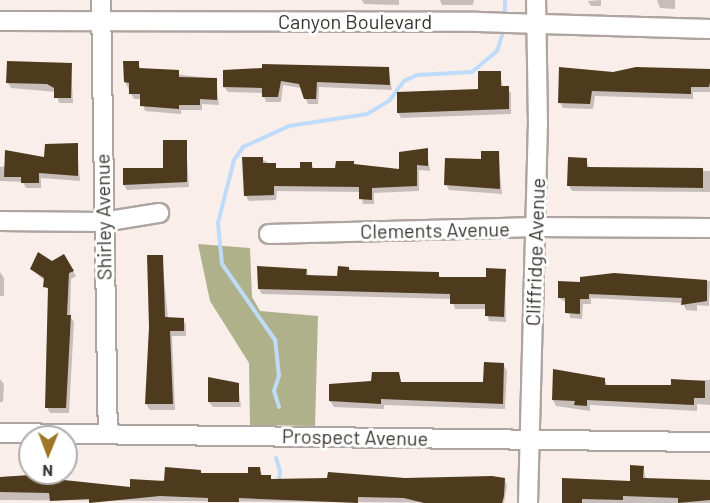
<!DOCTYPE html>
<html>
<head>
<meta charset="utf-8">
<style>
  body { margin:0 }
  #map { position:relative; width:710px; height:503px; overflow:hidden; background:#f9eeea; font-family:Barlow,sans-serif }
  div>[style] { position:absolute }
  .forest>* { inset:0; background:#afb18b }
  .shadow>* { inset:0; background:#0003 }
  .stream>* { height:4px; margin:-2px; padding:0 2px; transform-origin:2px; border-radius:2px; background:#bedcfa }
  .building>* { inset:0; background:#4e3b1d }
  .roads { filter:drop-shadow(2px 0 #aea4a0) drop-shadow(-2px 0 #aea4a0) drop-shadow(0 2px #aea4a0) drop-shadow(0 -2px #aea4a0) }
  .minor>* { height:18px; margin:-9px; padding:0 9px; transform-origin:9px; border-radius:9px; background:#fff }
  span { translate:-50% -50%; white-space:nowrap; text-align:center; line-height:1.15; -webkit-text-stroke:6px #fff; paint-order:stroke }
  .street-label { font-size:20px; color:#393533 }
  .north { position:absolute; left:18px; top:425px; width:60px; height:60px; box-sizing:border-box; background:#fff; border:2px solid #b0aead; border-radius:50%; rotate:181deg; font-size:16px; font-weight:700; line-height:24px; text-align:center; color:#393533 }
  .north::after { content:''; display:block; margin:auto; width:21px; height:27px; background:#9d7724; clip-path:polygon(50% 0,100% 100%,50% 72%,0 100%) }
</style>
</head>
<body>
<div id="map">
  <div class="forest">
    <i style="clip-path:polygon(198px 244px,250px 248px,252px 297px,260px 311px,318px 316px,315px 426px,250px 425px,249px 363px,210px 301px)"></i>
  </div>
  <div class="shadow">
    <i style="clip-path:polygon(362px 0,399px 0,399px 5px,364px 4px)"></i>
    <i style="clip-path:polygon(440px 0,474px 0,473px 5px,442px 5px)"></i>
    <i style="clip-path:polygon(601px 0,601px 6px,591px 6px,588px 1px)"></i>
    <i style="clip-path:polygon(657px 0,675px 0,675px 9px,660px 8px)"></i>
    <i style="clip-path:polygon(138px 62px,141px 70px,216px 79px,219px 105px,202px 104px,202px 110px,181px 110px,181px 114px,145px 111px,142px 99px,134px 99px,125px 82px)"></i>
    <i style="clip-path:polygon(71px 64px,73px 103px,59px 103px,56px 92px,11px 88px,8px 83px)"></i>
    <i style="clip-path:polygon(388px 68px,392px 90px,319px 87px,318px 104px,308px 104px,301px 88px,283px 85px,281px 102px,266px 102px,263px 93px,228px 92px,224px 87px)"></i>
    <i style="clip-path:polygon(710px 70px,710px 92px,693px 92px,693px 99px,595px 96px,593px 109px,563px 108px,560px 102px,613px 73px)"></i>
    <i style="clip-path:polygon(500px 73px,503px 87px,511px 93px,511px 114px,401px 118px,398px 112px,479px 90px)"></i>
    <i style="clip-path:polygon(186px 141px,189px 187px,127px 190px,124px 185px,164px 169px)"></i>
    <i style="clip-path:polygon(77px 145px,80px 181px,41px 178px,41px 188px,26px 188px,23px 182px,0 181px,0 167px,45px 159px)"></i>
    <i style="clip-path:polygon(427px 150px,430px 171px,419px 170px,419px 191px,374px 193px,374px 204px,363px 204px,360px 192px,277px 191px,276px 200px,249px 201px,245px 195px,262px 159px,278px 169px,302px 169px,311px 164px,315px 170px,355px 166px,401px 171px)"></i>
    <i style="clip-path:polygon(498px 153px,502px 194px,449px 190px,446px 184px)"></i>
    <i style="clip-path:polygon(586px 159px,589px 168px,710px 171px,710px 192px,572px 191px,569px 186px)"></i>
    <i style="clip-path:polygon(64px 256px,76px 276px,71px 279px,70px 316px,74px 322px,69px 413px,50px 413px,47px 407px,49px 293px,45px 281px,31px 269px)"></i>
    <i style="clip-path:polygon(162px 257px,168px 319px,183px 319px,186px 325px,186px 336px,172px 336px,175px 410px,150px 410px,146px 404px)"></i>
    <i style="clip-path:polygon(349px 268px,351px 272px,438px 274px,441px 278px,487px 278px,505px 271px,506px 322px,489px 321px,486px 309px,455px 309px,452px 299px,262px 294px,259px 289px,306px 270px,309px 276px,339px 277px)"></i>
    <i style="clip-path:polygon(0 272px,4px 278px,4px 296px,0 296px)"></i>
    <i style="clip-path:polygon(710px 281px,709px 306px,697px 305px,697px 311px,686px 310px,683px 303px,591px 298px,591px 304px,583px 304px,582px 319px,570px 318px,567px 303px,559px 298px,559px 283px)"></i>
    <i style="clip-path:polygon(503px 364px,507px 371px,505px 409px,384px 405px,384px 409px,334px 407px,330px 401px,398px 374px,402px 384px,484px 383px)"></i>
    <i style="clip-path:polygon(0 379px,4px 384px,3px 402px,0 402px)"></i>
    <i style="clip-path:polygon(604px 379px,608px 386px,672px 387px,672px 380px,710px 380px,710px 405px,697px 404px,697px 411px,590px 405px,590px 411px,556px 406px,553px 400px)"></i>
    <i style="clip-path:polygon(238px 384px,241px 407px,213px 407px,209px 402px)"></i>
    <i style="clip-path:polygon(643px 467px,646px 479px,710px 481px,710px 503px,562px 503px,631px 482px)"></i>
    <i style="clip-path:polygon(259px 469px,263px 477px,272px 481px,504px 479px,507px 485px,504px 503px,0 500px,0 477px,44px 476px,46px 479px,131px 488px,200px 471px,202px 474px,249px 475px)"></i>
  </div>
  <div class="stream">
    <i style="left:505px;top:0;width:13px;rotate:90deg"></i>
    <i style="left:279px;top:407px;width:17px;rotate:-107deg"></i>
    <i style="left:274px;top:391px;width:16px;rotate:-72deg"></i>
    <i style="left:279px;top:376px;width:36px;rotate:-96deg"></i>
    <i style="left:275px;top:340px;width:93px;rotate:-124.9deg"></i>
    <i style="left:222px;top:264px;width:41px;rotate:-95.6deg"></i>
    <i style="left:218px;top:223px;width:65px;rotate:-75.7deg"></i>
    <i style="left:234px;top:160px;width:16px;rotate:-55deg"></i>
    <i style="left:243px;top:147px;width:51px;rotate:-24.5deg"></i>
    <i style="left:289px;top:126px;width:79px;rotate:-8.7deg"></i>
    <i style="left:367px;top:114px;width:26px;rotate:-31deg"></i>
    <i style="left:389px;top:101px;width:25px;rotate:-53deg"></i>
    <i style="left:404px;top:81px;width:14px;rotate:-25deg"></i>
    <i style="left:417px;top:75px;width:55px;rotate:-3.1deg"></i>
    <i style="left:472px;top:72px;width:33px;rotate:-40deg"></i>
    <i style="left:497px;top:51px;width:19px;rotate:-72deg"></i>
    <i style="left:276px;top:458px;width:14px;rotate:73deg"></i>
    <i style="left:280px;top:471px;width:11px;rotate:95deg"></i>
  </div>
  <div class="building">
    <i style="clip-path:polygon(7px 61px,72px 63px,71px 98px,54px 98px,54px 88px,47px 84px,6px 83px)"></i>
    <i style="clip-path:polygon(123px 61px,139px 61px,139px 68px,179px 70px,179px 77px,217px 78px,217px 100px,200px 99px,200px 105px,179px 105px,179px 109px,140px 106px,140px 94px,129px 94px,129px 83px,124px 82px)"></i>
    <i style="clip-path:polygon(262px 64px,389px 67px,390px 85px,317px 82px,316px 99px,304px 99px,299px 84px,281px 81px,278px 97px,262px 97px,262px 88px,223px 87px,223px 70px,262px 68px)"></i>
    <i style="clip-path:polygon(559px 67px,613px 72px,636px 67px,710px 69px,710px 82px,709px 87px,691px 87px,691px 94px,592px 91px,590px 104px,558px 103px)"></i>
    <i style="clip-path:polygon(478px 71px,501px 71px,501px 86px,509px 86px,509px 109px,397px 113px,397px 92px,478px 89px)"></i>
    <i style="clip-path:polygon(163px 140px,187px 140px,187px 182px,123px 185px,123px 168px,163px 168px)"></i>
    <i style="clip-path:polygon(78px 143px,78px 176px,39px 173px,39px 183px,21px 183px,21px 177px,4px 177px,5px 150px,44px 157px,45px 144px)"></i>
    <i style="clip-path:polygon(428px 148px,428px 166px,417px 165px,417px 186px,372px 188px,372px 200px,359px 199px,359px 187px,274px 186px,274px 195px,244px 196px,242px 157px,263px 157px,263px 163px,276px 163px,276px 168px,300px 168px,300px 162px,312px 162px,312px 168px,335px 168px,336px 161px,354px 161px,354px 164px,399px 169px,399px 152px)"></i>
    <i style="clip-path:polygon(481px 151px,499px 151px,500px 189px,444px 185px,445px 158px,481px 159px)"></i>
    <i style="clip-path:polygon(568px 157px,587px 158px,587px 167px,703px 168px,703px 188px,567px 186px)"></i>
    <i style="clip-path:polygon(38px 252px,52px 261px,64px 254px,74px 271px,69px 273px,67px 315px,71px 315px,66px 408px,45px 408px,48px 288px,43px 287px,44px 278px,30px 269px)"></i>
    <i style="clip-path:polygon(147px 255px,163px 255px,165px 317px,184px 318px,184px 331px,170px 331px,173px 404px,145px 404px,149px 327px)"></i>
    <i style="clip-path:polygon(257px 266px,307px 269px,306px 275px,337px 276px,338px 266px,349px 267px,349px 270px,439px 272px,439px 277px,486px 277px,486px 268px,506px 269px,504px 317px,485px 316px,485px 304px,450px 304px,450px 294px,258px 289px)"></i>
    <i style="clip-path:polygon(614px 273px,707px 280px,707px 301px,681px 305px,682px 298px,589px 294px,589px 299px,580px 299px,580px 314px,565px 313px,565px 298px,558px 298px,558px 281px,580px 282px,580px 277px)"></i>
    <i style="clip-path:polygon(484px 362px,504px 363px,503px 404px,381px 399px,381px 404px,329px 401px,329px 384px,371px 381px,372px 372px,399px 372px,401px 382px,483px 382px)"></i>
    <i style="clip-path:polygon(553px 369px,605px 378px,605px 385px,671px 385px,671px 379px,705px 381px,705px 398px,694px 398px,694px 405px,587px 400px,587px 406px,574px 405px,575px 401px,552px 400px)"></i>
    <i style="clip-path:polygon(208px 377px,239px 383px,239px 402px,208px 402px)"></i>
    <i style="clip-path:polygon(630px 465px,644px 466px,643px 478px,710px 480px,710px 500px,678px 503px,678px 498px,623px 496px,623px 500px,582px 499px,582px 503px,562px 503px,562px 478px,630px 481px)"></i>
    <i style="clip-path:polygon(165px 467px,201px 470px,201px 473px,248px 473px,248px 467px,260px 467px,261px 475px,271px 475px,271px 479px,327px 478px,328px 472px,405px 478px,492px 476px,505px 478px,504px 496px,502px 503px,424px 503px,404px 498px,358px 497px,358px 503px,239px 498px,239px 502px,208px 502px,208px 498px,160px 496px,89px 503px,89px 499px,50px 501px,49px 493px,0 492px,0 477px,45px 474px,45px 478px,130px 487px,130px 479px,164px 481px)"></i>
  </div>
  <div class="roads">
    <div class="minor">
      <i style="left:101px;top:0;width:434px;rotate:89.1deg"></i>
      <i style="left:0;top:21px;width:478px;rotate:0.1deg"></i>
      <i style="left:478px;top:22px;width:232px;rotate:1.7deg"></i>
      <i style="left:0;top:221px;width:103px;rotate:0.6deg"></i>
      <i style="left:103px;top:222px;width:57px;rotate:-9.1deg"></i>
      <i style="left:269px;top:234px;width:266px;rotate:-1.5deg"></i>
      <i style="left:535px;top:227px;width:175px;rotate:0.3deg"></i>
      <i style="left:0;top:433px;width:710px;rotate:0.73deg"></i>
      <i style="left:528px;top:503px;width:378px;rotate:-88.5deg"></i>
      <i style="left:538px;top:125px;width:125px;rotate:-90.9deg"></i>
    </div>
  </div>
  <div class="street-label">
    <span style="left:355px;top:21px">Canyon Boulevard</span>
    <span style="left:103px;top:217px;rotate:-91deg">Shirley Avenue</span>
    <span style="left:435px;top:230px;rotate:-1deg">Clements Avenue</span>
    <span style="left:535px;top:252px;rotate:-88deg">Cliffridge Avenue</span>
    <span style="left:355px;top:437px;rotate:1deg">Prospect Avenue</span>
  </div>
  <div class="north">N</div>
</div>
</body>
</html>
